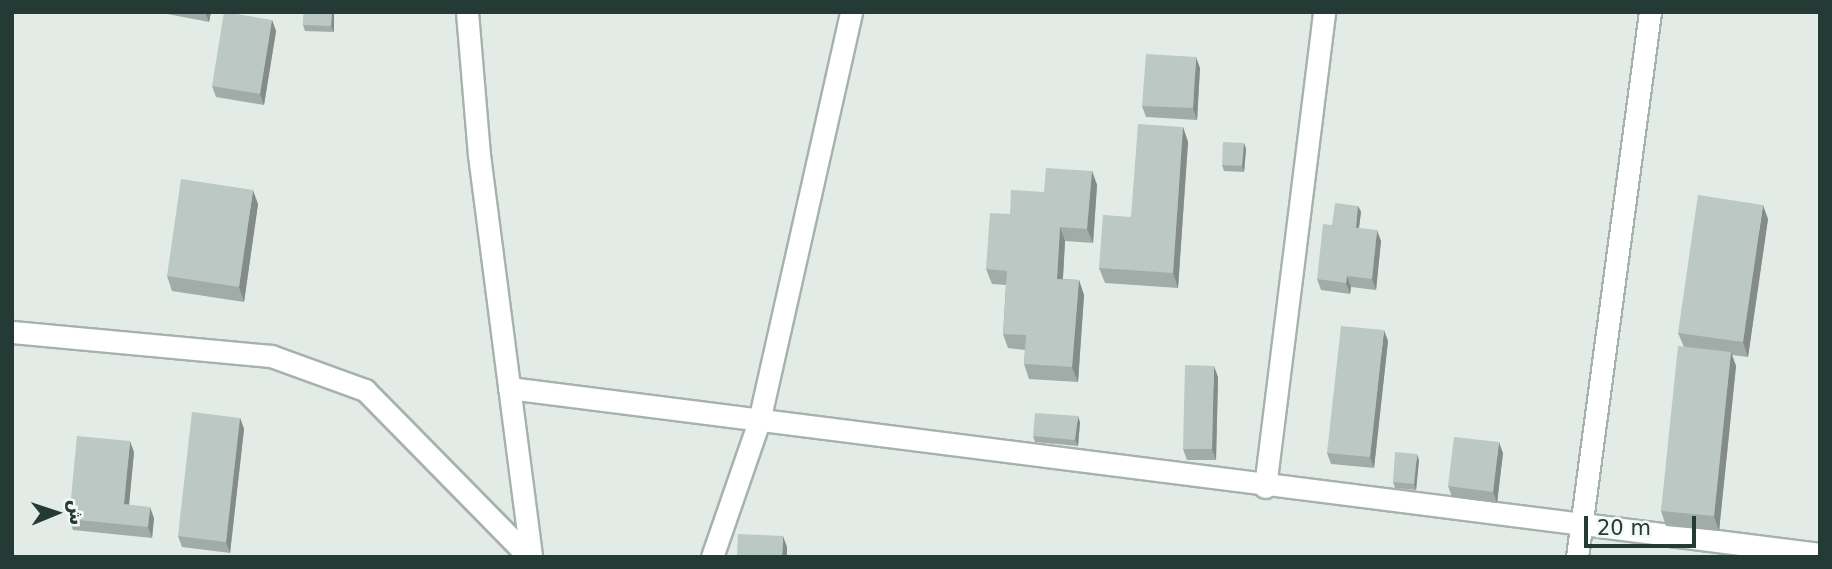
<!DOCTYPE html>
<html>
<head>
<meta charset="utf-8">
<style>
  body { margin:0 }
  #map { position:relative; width:1832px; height:569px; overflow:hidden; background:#e3ebe7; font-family:"DejaVu Sans",Vazirmatn,sans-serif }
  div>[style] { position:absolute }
  .roads { filter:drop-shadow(2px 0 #a6b2ae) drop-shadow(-2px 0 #a6b2ae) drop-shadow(0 2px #a6b2ae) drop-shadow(0 -2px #a6b2ae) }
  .street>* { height:21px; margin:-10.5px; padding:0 10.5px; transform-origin:10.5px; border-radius:10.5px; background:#fff }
  .wall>* { inset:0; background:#a1aca8 }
  .shaded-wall>* { inset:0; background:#838c88 }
  .building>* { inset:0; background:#bbc8c3 }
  span { translate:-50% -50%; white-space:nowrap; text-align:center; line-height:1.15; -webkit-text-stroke:7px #f3f8f5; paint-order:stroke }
  .frame { position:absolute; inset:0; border:14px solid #243a34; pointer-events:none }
  .north { position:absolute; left:21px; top:478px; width:70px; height:70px; -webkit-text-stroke:5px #f3f8f5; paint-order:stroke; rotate:88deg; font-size:19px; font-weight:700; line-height:28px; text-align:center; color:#243a34 }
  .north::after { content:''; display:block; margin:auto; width:24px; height:32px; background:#243a34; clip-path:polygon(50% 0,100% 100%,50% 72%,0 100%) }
  .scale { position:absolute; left:1584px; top:516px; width:112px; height:32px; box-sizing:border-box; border:4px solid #243a34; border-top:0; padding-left:9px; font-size:21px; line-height:24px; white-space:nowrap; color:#243a34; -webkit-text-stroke:5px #f3f8f5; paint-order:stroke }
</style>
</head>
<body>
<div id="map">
  <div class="roads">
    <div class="street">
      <i style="left:467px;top:12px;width:144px;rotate:85.2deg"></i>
      <i style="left:479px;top:155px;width:405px;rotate:82.6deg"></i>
      <i style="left:12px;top:332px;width:260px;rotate:5.3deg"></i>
      <i style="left:271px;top:356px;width:100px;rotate:19.9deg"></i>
      <i style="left:365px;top:390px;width:234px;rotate:45.5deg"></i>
      <i style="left:509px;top:388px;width:1321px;rotate:7.22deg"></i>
      <i style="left:1265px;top:487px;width:479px;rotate:-82.9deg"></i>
      <i style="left:712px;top:557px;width:144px;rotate:-70.9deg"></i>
      <i style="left:759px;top:421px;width:419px;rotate:-77.3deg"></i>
      <i style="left:1577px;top:557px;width:550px;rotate:-82.37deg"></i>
    </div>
  </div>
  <div class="wall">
    <i style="clip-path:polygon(157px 12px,211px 12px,209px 22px)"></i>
    <i style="clip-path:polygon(304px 12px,334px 12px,334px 32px,305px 31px,303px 25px)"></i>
    <i style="clip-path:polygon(272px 20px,276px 31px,264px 105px,216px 97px,212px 86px)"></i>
    <i style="clip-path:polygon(1200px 68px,1197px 120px,1146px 117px,1142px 106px)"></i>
    <i style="clip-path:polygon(1183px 127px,1188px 142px,1178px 288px,1105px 283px,1099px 268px,1131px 217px)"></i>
    <i style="clip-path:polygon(1244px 143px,1246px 149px,1244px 172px,1224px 171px,1222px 165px)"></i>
    <i style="clip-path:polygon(1092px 171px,1097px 185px,1093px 243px,1065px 241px,1063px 279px,1079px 280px,1084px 295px,1078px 382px,1029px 379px,1024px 364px,1025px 350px,1008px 348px,1003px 334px,1006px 285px,992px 284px,986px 269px,1010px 214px,1044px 192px)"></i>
    <i style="clip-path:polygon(258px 204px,244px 302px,172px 291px,167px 276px)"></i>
    <i style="clip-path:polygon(1358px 206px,1361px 212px,1359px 228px,1381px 241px,1376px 290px,1351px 287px,1350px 294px,1321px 290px,1317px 279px,1332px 225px)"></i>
    <i style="clip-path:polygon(1768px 219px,1748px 357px,1732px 355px,1736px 366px,1719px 531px,1666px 526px,1661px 511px,1684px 347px,1678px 333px)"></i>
    <i style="clip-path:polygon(1388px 341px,1374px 468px,1331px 464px,1327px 453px)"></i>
    <i style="clip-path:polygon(1218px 377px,1216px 460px,1187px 460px,1183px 449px)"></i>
    <i style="clip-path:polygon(240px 418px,244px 429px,230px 553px,182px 547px,178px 536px)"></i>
    <i style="clip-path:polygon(1080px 422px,1078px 446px,1035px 442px,1033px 436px)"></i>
    <i style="clip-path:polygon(134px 452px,129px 505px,154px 518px,152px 538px,73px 530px,69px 519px)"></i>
    <i style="clip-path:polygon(1503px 453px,1497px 503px,1452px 497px,1448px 486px)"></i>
    <i style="clip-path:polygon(1419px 460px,1416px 490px,1395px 488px,1393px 482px)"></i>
  </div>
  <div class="shaded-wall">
    <i style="clip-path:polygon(205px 12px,211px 12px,209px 22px)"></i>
    <i style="clip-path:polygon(332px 12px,334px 12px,334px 32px,331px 26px)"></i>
    <i style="clip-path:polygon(272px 20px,276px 31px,264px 105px,260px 94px)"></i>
    <i style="clip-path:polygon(1196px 57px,1200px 68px,1197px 120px,1193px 108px)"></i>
    <i style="clip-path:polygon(1183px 127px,1188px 142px,1178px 288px,1173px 273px)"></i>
    <i style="clip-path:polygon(1244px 143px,1246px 149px,1244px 172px,1242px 166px)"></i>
    <i style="clip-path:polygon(1092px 171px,1097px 185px,1093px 243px,1087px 229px)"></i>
    <i style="clip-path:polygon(253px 190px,258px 204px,244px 302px,239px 287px)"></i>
    <i style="clip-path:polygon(1763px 205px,1768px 219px,1748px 357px,1743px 342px)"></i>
    <i style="clip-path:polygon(1358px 206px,1361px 212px,1358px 234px,1356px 228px)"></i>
    <i style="clip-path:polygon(1060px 227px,1065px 241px,1062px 293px,1057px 279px)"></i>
    <i style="clip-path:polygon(1377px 230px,1381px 241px,1376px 290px,1372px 279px)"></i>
    <i style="clip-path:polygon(1347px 276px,1351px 287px,1350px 294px,1346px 283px)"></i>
    <i style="clip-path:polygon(1079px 280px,1084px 295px,1078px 382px,1072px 367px)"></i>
    <i style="clip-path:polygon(1384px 330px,1388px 341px,1374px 468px,1370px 457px)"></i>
    <i style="clip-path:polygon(1731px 352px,1736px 366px,1719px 531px,1714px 516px)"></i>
    <i style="clip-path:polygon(1214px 366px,1218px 377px,1216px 460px,1212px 449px)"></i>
    <i style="clip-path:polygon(1078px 416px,1080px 422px,1078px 446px,1075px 440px)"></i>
    <i style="clip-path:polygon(240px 418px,244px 429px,230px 553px,226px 542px)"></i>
    <i style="clip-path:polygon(130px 441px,134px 452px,128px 515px,124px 504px)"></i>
    <i style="clip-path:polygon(1499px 442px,1503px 453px,1497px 503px,1493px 492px)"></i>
    <i style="clip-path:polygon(1417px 454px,1419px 460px,1416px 490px,1414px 484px)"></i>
    <i style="clip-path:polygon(150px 507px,154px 518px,152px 538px,148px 527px)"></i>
    <i style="clip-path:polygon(783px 536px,787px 547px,787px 557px,782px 557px)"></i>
  </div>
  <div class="building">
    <i style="clip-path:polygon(224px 12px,272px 20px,260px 94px,212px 86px)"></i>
    <i style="clip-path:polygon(304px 12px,332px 12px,331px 26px,303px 25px)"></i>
    <i style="clip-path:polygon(1146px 54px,1196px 57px,1193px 108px,1142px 106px)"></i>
    <i style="clip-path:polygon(1138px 124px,1183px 127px,1173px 273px,1099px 268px,1103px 215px,1131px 217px)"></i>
    <i style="clip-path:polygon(1223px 142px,1244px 143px,1242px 166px,1222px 165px)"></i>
    <i style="clip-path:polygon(1046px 168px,1092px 171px,1087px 229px,1060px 227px,1057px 279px,1079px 280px,1072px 367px,1024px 364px,1026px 335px,1003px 334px,1007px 271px,986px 269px,990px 213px,1010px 214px,1011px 190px,1044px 192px)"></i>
    <i style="clip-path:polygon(181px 179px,253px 190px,239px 287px,167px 276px)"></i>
    <i style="clip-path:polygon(1698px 195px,1763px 205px,1743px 342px,1678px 333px)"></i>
    <i style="clip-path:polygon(1335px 203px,1358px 206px,1356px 228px,1332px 225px)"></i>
    <i style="clip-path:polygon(1323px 224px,1377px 230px,1372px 279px,1347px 276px,1346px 283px,1317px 279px)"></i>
    <i style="clip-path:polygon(1341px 326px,1384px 330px,1370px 457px,1327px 453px)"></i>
    <i style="clip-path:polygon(1678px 346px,1731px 352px,1714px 516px,1661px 511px)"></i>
    <i style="clip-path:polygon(1185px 365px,1214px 366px,1212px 449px,1183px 449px)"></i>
    <i style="clip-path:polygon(192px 412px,240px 418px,226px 542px,178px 536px)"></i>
    <i style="clip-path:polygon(1035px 413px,1078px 416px,1075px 440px,1033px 436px)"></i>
    <i style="clip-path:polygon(77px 436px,130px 441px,124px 504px,150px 507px,148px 527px,69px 519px)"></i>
    <i style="clip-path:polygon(1454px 437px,1499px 442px,1493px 492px,1448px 486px)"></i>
    <i style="clip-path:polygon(1395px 452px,1417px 454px,1414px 484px,1393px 482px)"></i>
    <i style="clip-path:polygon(738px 534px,783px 536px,782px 557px,737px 557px)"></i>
  </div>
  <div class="frame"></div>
  <div class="north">ش</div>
  <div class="scale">20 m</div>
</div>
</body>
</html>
